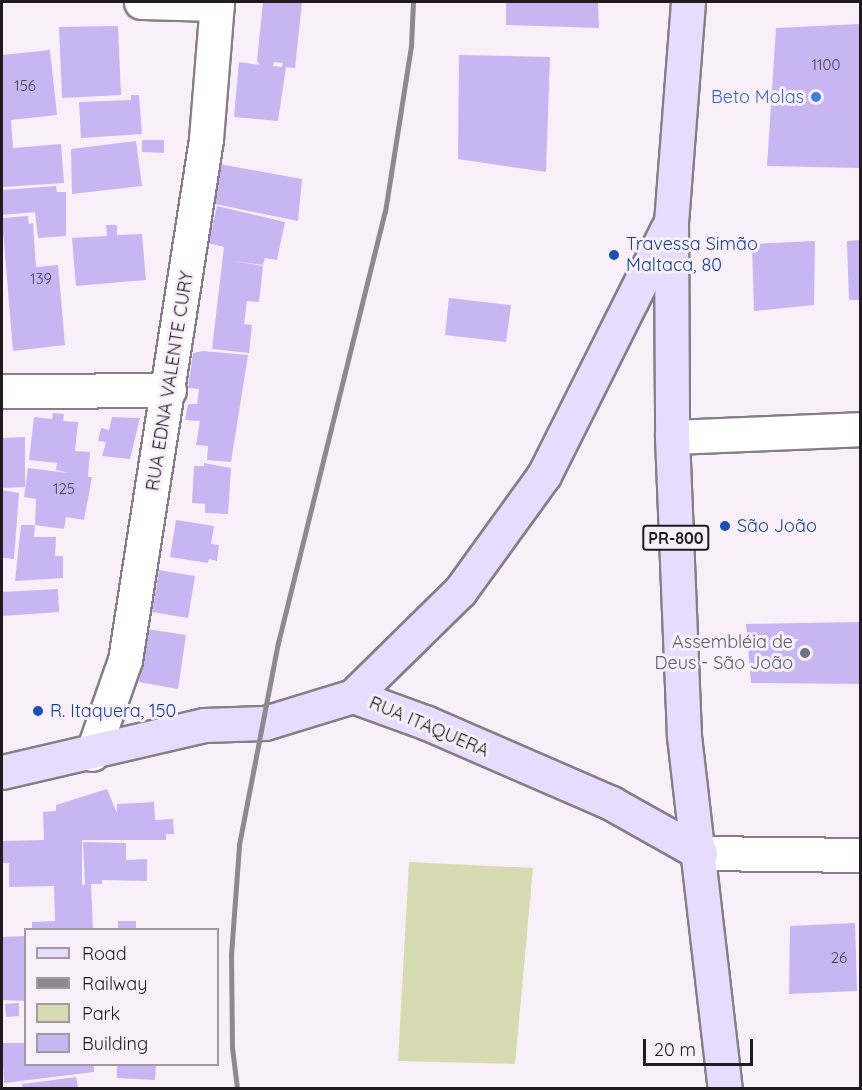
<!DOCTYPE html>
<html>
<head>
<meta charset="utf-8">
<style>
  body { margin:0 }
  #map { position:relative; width:862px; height:1090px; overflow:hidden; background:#f8eff8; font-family:Quicksand,sans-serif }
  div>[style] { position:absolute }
  .green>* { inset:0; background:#d6dbb2 }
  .building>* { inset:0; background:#c7b6f1 }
  .roads { filter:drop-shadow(2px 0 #867e87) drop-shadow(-2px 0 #867e87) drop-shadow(0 2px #867e87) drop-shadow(0 -2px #867e87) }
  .minor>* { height:33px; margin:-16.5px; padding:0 16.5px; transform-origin:16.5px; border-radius:16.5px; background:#fff }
  .major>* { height:33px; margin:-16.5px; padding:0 16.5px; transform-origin:16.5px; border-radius:16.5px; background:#e6dcfe }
  .rail>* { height:4.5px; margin:-2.25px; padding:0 2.25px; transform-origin:2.25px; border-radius:2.25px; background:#8f888f }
  .dots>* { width:16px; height:16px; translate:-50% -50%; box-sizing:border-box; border:3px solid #f8eff8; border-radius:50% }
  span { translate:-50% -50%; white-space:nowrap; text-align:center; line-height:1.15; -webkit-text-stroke:6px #f8eff8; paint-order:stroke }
  .number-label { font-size:15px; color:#494254 }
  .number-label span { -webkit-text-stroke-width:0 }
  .shield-label span { padding:2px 4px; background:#f8eff8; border:2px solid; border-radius:4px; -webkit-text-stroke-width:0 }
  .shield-label { font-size:16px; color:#1f1b1f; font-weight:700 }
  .shop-label { font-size:18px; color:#366cbe }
  .right { translate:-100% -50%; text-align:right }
  .transit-label { font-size:18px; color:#164399 }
  .left { translate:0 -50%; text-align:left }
  .street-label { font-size:18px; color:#1f1b1f }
  .worship-label { font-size:18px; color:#5b616d }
  .frame { position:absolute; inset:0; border:3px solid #1f1b1f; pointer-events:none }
  .legend { position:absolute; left:24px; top:928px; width:195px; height:138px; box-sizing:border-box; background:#f8eff8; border:2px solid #a19aa1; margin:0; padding:8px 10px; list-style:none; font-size:18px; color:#1f1b1f }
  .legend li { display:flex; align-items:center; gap:12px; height:30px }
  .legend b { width:30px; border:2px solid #a19aa1 }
  .scale { position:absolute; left:643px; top:1039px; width:110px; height:27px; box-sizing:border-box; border:3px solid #1f1b1f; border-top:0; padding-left:8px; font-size:18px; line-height:21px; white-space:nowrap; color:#1f1b1f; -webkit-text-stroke:4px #f8eff8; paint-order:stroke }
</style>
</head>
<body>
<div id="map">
  <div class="green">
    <i style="clip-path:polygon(409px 862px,533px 868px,515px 1064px,398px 1061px)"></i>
  </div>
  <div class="building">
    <i style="clip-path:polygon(evenodd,263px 2px,302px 2px,295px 68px,286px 67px,278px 121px,234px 117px,239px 62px,260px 65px,257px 61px,263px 2px,274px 62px,283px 63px,282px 67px,273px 66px,274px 62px)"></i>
    <i style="clip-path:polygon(506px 2px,598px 2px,599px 28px,506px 25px)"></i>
    <i style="clip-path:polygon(860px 24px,860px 168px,767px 166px,776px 28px)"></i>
    <i style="clip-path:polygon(118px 26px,121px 95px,62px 98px,59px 27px)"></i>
    <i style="clip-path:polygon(50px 50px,57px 115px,11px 120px,13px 148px,61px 144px,64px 183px,2px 187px,2px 55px)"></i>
    <i style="clip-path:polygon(459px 55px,550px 57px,546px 172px,458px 159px)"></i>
    <i style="clip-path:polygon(131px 95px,139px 95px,142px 134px,81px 138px,79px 102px,131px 100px)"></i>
    <i style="clip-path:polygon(142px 140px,164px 140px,164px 153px,142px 152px)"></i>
    <i style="clip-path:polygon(136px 141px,142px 186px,72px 194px,71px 149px)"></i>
    <i style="clip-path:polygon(219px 164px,302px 179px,298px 221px,215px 204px)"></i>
    <i style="clip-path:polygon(56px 186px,57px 192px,66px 192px,66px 236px,38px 238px,35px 212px,2px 215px,2px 190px)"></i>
    <i style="clip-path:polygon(217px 206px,285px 222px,277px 260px,265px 258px,263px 265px,233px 261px,263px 266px,259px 302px,247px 301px,244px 324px,252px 325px,249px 353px,212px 349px,224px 247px,208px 243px)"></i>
    <i style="clip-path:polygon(28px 216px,29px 224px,33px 223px,36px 267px,58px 265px,65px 345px,13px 351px,2px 218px)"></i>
    <i style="clip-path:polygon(106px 225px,117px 225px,117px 235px,142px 234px,146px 280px,76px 286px,72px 238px,107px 236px)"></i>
    <i style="clip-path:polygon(860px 240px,860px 300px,849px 300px,847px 241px)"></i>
    <i style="clip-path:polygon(815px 241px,814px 305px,754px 311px,752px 244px)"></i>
    <i style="clip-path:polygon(449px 298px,511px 305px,506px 342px,445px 335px)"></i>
    <i style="clip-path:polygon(203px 351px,248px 355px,231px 462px,207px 460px,208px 446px,196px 445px,200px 421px,185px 420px,188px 404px,197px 404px,199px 389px,188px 388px,193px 353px)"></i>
    <i style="clip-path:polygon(53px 413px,64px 414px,63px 421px,78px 422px,75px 451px,90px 452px,88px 477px,92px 477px,84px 520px,66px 517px,64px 529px,35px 525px,36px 499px,24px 497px,28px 468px,68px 473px,56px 470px,57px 463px,29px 460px,34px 417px,52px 419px)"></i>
    <i style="clip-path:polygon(112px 417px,140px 418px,130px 459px,102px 456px,106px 442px,98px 441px,101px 428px,109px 430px)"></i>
    <i style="clip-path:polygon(25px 437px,25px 487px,2px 488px,2px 438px)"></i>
    <i style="clip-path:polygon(204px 463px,231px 468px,228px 514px,205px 513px,205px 504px,192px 503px,194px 466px,204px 466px)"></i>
    <i style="clip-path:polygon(2px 490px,19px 493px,14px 559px,2px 558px)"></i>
    <i style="clip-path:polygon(176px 520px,214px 526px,211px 544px,219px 545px,217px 561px,209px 559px,208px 563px,170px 557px)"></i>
    <i style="clip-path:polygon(21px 525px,35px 525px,34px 537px,56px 537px,55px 556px,63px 556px,63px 578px,15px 581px)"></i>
    <i style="clip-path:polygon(159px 570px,195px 576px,188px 618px,152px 612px)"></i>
    <i style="clip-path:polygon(58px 589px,59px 612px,2px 616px,2px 592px)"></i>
    <i style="clip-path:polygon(860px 622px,860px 684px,751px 683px,746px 624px)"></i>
    <i style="clip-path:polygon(147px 629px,186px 635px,178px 689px,139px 682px)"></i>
    <i style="clip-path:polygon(107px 789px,117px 813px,117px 804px,154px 802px,155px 820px,173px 819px,174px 834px,166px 834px,166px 840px,82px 840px,82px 885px,85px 885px,83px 842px,126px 843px,126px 860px,147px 859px,147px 881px,102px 880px,102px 884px,91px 884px,93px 930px,32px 930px,32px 922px,55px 921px,54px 886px,9px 887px,9px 863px,2px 863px,2px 841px,44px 840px,43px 812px,56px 811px,56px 805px)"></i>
    <i style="clip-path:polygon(118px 921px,136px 921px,136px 930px,118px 930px)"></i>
    <i style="clip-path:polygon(855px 923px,857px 991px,789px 994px,790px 926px)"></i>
    <i style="clip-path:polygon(26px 936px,26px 1001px,2px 1000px,2px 937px)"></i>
    <i style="clip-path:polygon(19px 1003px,19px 1016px,6px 1017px,5px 1004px)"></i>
    <i style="clip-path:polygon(2px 1043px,26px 1043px,26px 1065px,94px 1065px,94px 1072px,4px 1083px)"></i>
    <i style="clip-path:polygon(117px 1065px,156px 1065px,155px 1080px,117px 1078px)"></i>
    <i style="clip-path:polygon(76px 1077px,78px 1088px,22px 1088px,22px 1084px)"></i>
  </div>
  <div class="roads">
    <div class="minor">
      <i style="left:141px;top:2px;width:76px;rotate:1.5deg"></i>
      <i style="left:2px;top:391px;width:167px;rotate:-0.3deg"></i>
      <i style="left:672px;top:437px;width:188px;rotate:-2.4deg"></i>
      <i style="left:92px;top:754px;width:100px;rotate:-70.7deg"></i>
      <i style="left:125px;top:660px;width:527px;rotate:-81.16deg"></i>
      <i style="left:206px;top:139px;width:137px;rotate:-85.4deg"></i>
      <i style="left:700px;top:853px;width:160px;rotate:0.7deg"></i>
    </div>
    <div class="major">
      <i style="left:688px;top:2px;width:220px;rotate:94.4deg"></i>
      <i style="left:671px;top:221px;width:216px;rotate:89.7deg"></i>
      <i style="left:672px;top:437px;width:299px;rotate:87.7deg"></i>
      <i style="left:684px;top:736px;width:354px;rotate:83.4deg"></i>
      <i style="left:353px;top:696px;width:150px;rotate:-44.5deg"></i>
      <i style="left:460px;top:591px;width:143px;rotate:-54.1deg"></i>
      <i style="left:544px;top:475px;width:275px;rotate:-63.4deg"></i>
      <i style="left:2px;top:772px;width:207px;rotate:-13.1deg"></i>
      <i style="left:204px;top:725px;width:61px;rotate:-1.9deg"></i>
      <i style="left:265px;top:723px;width:92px;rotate:-17.1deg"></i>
      <i style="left:353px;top:696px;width:79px;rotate:20deg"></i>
      <i style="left:427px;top:723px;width:201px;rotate:23.5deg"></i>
      <i style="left:611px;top:803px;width:102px;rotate:29.3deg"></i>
    </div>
  </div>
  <div class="rail">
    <i style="left:237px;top:1088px;width:40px;rotate:-97.1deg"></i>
    <i style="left:232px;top:1048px;width:93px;rotate:-90.6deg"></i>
    <i style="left:231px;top:955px;width:110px;rotate:-85.8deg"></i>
    <i style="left:239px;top:845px;width:206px;rotate:-79.1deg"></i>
    <i style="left:278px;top:643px;width:444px;rotate:-76.1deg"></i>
    <i style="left:385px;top:212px;width:168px;rotate:-81.1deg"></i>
    <i style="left:411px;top:46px;width:44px;rotate:-87.4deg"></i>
  </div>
  <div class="dots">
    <i style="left:816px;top:97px;background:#3f7fe0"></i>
    <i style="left:614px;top:255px;background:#1a4fb4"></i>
    <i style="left:725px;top:526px;background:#1a4fb4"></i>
    <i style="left:805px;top:653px;background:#6b7280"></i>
    <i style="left:38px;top:711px;background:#1a4fb4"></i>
  </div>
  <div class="number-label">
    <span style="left:826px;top:65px">1100</span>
    <span style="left:25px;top:86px">156</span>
    <span style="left:41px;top:279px">139</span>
    <span style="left:64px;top:489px">125</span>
    <span style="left:839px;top:958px">26</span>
  </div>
  <div class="shield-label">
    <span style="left:676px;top:538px">PR-800</span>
  </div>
  <div class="shop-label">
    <span class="right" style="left:804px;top:97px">Beto Molas</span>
  </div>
  <div class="transit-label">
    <span class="left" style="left:626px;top:255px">Travessa Simão<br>Maltaca, 80</span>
    <span class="left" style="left:737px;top:526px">São João</span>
    <span class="left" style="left:50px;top:711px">R. Itaquera, 150</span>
  </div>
  <div class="street-label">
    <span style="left:170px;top:381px;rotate:-81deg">RUA EDNA VALENTE CURY</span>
    <span style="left:429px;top:727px;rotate:23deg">RUA ITAQUERA</span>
  </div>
  <div class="worship-label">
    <span class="right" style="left:793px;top:653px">Assembléia de<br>Deus - São João</span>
  </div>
  <div class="frame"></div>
  <ul class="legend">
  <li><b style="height:8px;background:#e6dcfe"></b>Road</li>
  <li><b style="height:8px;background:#8f888f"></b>Railway</li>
  <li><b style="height:16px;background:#d6dbb2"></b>Park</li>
  <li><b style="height:16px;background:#c7b6f1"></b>Building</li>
  </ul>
  <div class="scale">20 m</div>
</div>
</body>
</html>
